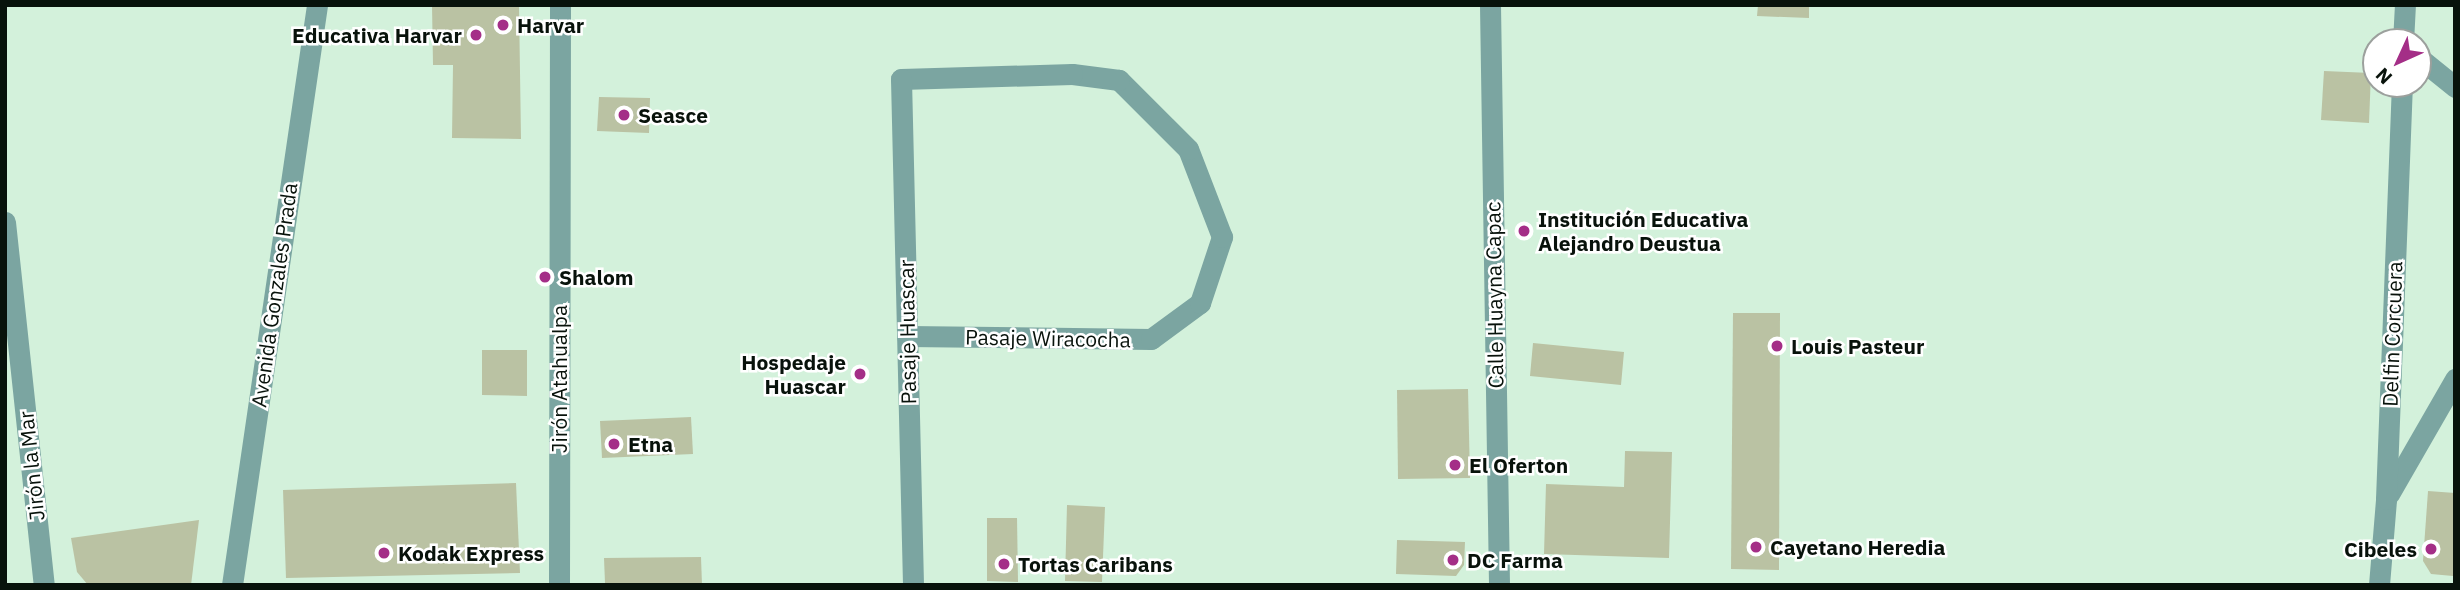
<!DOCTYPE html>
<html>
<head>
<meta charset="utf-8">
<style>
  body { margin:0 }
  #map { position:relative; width:2460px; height:590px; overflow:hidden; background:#d3f1db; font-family:"IBM Plex Sans",sans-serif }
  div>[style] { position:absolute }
  .building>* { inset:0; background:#bac2a3 }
  .minor>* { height:21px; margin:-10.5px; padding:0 10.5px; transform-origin:10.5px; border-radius:10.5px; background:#7ba5a1 }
  .dots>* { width:19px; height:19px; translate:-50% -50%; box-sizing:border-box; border:4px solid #fff; border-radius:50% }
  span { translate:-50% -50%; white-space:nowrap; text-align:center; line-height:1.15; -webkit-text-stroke:5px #fff; paint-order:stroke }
  .poi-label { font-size:21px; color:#08120b; font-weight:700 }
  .left { translate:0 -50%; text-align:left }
  .right { translate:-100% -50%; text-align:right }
  .street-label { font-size:21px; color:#08120b }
  .frame { position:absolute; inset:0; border:7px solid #08120b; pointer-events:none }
  .north { position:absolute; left:2362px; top:28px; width:70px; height:70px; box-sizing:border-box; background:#fff; border:2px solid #9ca09d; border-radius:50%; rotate:225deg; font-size:19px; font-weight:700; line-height:28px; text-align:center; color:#08120b }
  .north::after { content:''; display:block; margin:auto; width:24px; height:32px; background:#a42e87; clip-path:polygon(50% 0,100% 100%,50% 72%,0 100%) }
</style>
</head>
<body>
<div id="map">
  <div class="building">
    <i style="clip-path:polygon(432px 5px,519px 5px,521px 139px,452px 138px,453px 65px,433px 65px)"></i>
    <i style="clip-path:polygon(1758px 5px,1809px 5px,1809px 18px,1757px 16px)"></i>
    <i style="clip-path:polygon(2324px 71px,2371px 73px,2369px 123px,2321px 120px)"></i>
    <i style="clip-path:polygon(599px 97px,650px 98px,649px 133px,597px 131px)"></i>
    <i style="clip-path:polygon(1733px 313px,1780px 313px,1779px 570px,1731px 569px)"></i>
    <i style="clip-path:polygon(1533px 343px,1624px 352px,1621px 385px,1530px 376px)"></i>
    <i style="clip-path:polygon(482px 350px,527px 350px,527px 396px,482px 395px)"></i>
    <i style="clip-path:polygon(1468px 389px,1470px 478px,1398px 479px,1397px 390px)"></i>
    <i style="clip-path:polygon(691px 417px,693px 454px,602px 458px,600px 421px)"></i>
    <i style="clip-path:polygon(1625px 451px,1672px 452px,1669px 558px,1544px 554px,1546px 484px,1624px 487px)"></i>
    <i style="clip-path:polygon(516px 483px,520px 573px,286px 578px,283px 490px)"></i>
    <i style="clip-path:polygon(2428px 491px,2455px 493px,2453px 576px,2431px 574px,2423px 561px)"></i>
    <i style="clip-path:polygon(1067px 505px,1105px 507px,1102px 582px,1065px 581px)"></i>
    <i style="clip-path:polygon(987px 518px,1017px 518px,1018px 582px,987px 581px)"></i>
    <i style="clip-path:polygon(199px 520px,191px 585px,88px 585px,77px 572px,71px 538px)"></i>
    <i style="clip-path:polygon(1397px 540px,1465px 542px,1464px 565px,1456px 576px,1396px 574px)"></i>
    <i style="clip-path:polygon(701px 557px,702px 585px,605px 583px,604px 558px)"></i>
  </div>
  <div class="minor">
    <i style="left:1490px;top:5px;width:580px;rotate:89.11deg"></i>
    <i style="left:2403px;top:42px;width:37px;rotate:-87deg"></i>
    <i style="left:2418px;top:57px;width:48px;rotate:39deg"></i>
    <i style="left:5px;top:222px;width:365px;rotate:83.9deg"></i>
    <i style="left:907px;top:336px;width:244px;rotate:0.7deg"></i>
    <i style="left:1151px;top:339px;width:61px;rotate:-36.3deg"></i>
    <i style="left:1200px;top:303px;width:70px;rotate:-71.6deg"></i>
    <i style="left:1222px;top:237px;width:94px;rotate:-111.1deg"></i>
    <i style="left:1188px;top:149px;width:98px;rotate:-135deg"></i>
    <i style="left:1119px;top:80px;width:47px;rotate:-172.7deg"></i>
    <i style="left:1072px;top:74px;width:171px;rotate:178.3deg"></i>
    <i style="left:901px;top:79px;width:506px;rotate:88.64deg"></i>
    <i style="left:2389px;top:494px;width:133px;rotate:-60.1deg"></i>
    <i style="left:232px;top:585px;width:586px;rotate:-81.66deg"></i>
    <i style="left:559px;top:585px;width:580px;rotate:-89.9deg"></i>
    <i style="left:2379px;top:585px;width:86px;rotate:-85.3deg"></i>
    <i style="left:2386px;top:499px;width:415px;rotate:-87.8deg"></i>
  </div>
  <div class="dots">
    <i style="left:503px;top:25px;background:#a42e87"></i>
    <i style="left:476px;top:35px;background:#a42e87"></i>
    <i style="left:624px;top:115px;background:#a42e87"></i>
    <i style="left:1524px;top:231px;background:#a42e87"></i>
    <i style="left:545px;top:277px;background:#a42e87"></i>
    <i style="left:1777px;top:346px;background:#a42e87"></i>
    <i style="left:860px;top:374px;background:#a42e87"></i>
    <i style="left:614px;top:444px;background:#a42e87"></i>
    <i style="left:1455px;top:465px;background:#a42e87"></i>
    <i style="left:1756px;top:547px;background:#a42e87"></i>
    <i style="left:2431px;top:549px;background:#a42e87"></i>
    <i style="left:384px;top:553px;background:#a42e87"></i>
    <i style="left:1453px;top:560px;background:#a42e87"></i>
    <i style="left:1004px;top:564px;background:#a42e87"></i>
  </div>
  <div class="poi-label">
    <span class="left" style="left:517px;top:25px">Harvar</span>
    <span class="right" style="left:462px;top:35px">Educativa Harvar</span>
    <span class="left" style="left:638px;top:115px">Seasce</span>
    <span class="left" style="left:1538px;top:231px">Institución Educativa<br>Alejandro Deustua</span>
    <span class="left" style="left:559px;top:277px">Shalom</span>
    <span class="left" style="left:1791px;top:346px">Louis Pasteur</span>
    <span class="right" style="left:846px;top:374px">Hospedaje<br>Huascar</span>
    <span class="left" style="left:628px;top:444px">Etna</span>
    <span class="left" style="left:1469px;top:465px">El Oferton</span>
    <span class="left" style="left:1770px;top:547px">Cayetano Heredia</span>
    <span class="right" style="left:2417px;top:549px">Cibeles</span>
    <span class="left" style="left:398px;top:553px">Kodak Express</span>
    <span class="left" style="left:1467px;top:560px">DC Farma</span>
    <span class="left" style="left:1018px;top:564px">Tortas Caribans</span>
  </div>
  <div class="street-label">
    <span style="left:274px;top:295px;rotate:-82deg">Avenida Gonzales Prada</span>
    <span style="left:1494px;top:295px;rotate:-91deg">Calle Huayna Capac</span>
    <span style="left:907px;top:332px;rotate:-91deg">Pasaje Huascar</span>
    <span style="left:2392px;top:334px;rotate:-88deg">Delfin Corcuera</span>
    <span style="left:1048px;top:338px;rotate:1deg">Pasaje Wiracocha</span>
    <span style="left:559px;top:379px;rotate:-90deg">Jirón Atahualpa</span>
    <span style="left:31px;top:466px;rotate:-96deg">Jirón la Mar</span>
  </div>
  <div class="frame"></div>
  <div class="north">N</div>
</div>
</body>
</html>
